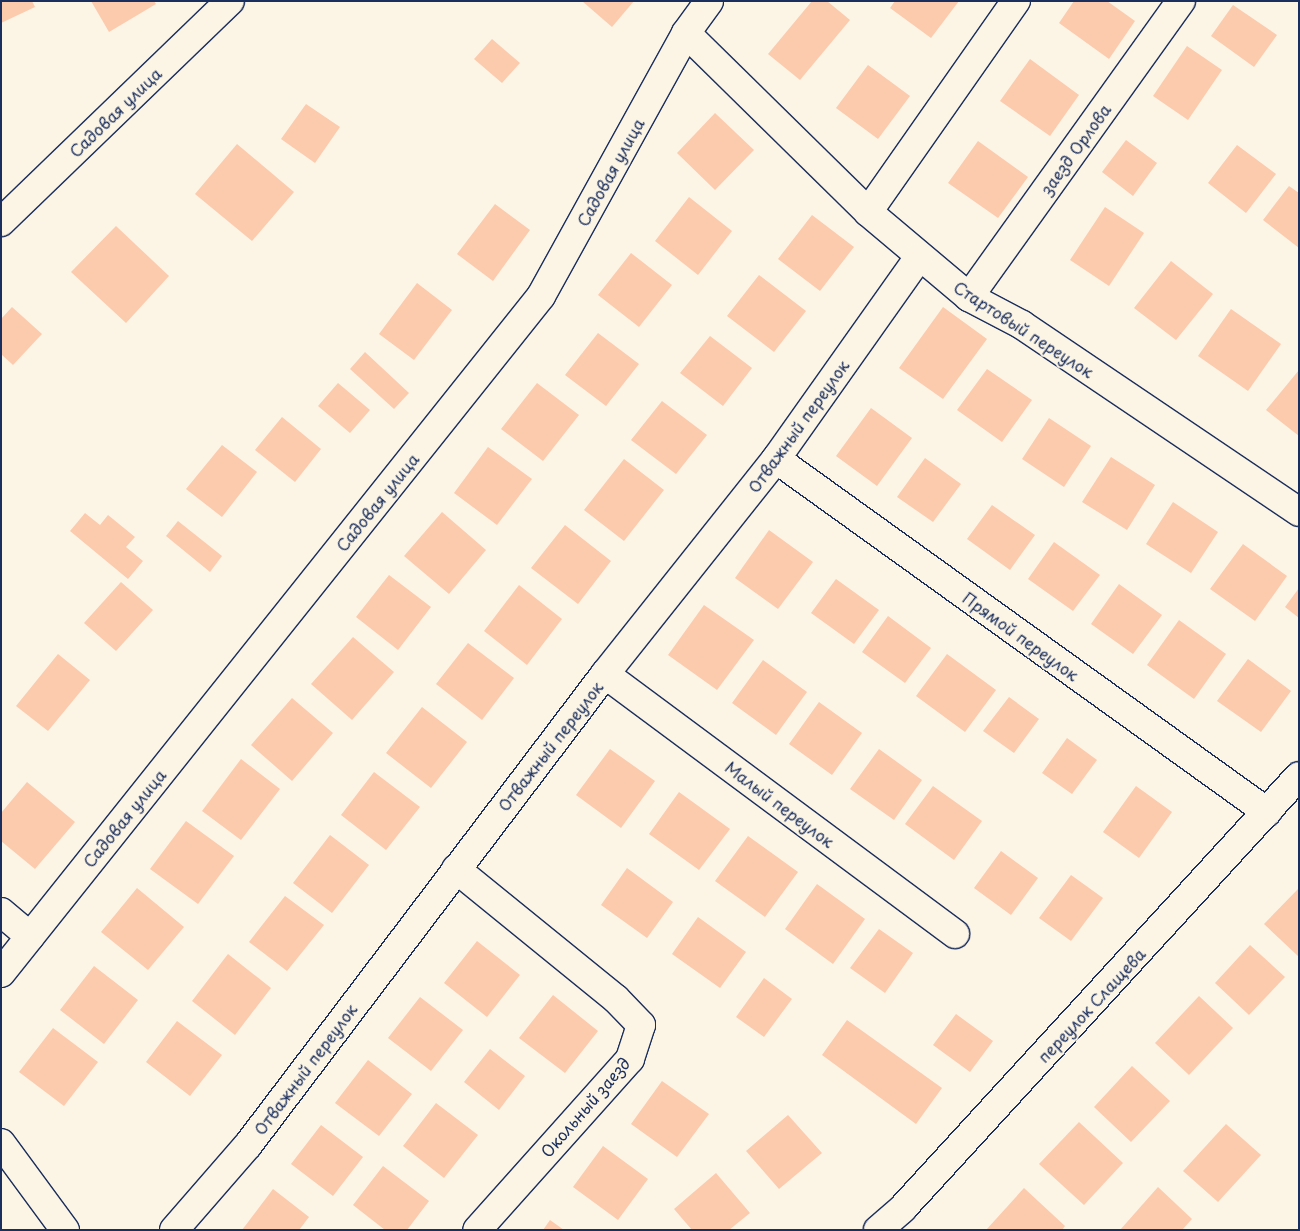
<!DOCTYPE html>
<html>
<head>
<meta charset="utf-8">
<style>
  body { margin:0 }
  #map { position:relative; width:1300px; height:1231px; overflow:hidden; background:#fcf5e5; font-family:"Playpen Sans",sans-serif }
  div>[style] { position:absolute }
  .building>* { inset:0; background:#fccaac }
  .roads { filter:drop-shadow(1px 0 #1b2f5e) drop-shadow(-1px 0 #1b2f5e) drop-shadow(0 1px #1b2f5e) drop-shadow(0 -1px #1b2f5e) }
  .minor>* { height:28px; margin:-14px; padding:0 14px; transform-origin:14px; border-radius:14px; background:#fcf5e5 }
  span { translate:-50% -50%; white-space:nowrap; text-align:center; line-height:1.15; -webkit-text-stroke:4px #fcf5e5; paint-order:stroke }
  .street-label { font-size:16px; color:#1b2f5e }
  .frame { position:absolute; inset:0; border:2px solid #1b2f5e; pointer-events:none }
</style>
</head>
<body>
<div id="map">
  <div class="building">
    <i style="clip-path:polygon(1px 1px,32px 1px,35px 7px,1px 23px)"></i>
    <i style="clip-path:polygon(91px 1px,154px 1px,156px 4px,109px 32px)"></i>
    <i style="clip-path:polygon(582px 1px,634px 1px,612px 27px)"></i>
    <i style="clip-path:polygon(812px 1px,827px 1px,850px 20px,800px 80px,768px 54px)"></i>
    <i style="clip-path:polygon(895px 1px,959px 1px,931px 38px,890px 8px)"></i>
    <i style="clip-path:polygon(1074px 1px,1107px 1px,1135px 21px,1109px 59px,1059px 23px)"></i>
    <i style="clip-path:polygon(1233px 5px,1277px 35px,1254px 67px,1211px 36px)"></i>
    <i style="clip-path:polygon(492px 39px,520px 63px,502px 83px,474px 59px)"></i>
    <i style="clip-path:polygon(1187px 46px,1222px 70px,1188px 120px,1153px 96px)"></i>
    <i style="clip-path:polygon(1030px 59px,1079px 95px,1050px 136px,1000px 101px)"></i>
    <i style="clip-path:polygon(868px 65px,910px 96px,878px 139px,836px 108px)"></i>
    <i style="clip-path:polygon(306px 104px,340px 127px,315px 163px,281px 139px)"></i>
    <i style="clip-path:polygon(715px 113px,754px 150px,715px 190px,677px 153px)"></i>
    <i style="clip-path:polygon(1126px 140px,1157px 163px,1133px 196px,1102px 172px)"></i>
    <i style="clip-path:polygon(978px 141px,1028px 177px,998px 218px,948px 183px)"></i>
    <i style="clip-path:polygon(237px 144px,294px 192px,252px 241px,195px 194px)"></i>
    <i style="clip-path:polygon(1237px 145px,1276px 174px,1246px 213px,1208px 183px)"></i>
    <i style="clip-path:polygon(1289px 186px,1299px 193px,1299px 248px,1263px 220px)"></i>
    <i style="clip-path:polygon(689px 197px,732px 231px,698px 275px,655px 241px)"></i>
    <i style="clip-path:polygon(495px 204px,530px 230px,493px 281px,457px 254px)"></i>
    <i style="clip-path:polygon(1105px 207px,1144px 233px,1109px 286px,1070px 260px)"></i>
    <i style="clip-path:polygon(812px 215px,854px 247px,820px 291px,778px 259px)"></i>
    <i style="clip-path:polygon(116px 226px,169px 276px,126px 323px,71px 272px)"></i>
    <i style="clip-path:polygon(631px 253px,672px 285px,639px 327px,598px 295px)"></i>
    <i style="clip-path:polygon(1171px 261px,1213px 294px,1176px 340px,1134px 308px)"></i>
    <i style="clip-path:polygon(759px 275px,806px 311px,774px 352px,727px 316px)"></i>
    <i style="clip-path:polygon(417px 283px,452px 310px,414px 360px,379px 334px)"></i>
    <i style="clip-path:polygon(12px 307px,42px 334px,13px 365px,1px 354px,1px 319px)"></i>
    <i style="clip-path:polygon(943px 307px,987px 339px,943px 399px,899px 368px)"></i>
    <i style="clip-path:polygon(1231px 309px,1281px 344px,1248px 391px,1198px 356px)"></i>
    <i style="clip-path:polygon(598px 333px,639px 364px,606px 406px,565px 375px)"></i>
    <i style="clip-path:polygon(710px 336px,752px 368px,723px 406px,680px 373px)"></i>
    <i style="clip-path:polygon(365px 352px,409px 393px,394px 409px,350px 369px)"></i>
    <i style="clip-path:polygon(987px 369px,1032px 400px,1002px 442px,957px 410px)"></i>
    <i style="clip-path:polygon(1299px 370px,1299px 436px,1266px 410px)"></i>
    <i style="clip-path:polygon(338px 383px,370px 410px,350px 433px,318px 406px)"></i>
    <i style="clip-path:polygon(537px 383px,579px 415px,543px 461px,501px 429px)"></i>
    <i style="clip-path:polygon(662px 401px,707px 435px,676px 474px,631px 440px)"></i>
    <i style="clip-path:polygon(871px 408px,912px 438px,877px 486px,836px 456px)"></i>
    <i style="clip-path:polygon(282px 417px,321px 449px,295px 482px,255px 450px)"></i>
    <i style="clip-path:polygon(1049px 418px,1091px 446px,1064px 487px,1022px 459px)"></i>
    <i style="clip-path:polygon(222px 445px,257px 472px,222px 517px,186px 489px)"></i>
    <i style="clip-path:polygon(488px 447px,532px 479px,497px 525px,454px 493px)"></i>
    <i style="clip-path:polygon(1111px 457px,1155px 485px,1127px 530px,1082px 502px)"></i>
    <i style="clip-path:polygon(925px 458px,961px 484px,933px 522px,897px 497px)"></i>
    <i style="clip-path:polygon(624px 459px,664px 490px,624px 541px,584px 510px)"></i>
    <i style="clip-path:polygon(1173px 502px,1218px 532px,1191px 573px,1146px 544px)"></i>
    <i style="clip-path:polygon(992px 505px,1035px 535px,1010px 570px,967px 539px)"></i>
    <i style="clip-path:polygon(442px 512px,486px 550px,449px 594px,404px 556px)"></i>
    <i style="clip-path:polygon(85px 513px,100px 525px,108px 515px,135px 537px,126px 547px,143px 561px,128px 579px,70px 531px)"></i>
    <i style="clip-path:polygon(178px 521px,222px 556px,210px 572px,166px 536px)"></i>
    <i style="clip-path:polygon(565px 525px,611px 561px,578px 604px,531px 568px)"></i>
    <i style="clip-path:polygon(769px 530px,813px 562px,778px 609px,735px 578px)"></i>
    <i style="clip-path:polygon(1054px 542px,1100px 575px,1073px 611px,1028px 579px)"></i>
    <i style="clip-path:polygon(1243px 544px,1287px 576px,1255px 621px,1210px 589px)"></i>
    <i style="clip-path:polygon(389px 575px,431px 607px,398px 650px,356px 617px)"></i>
    <i style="clip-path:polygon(836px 579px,879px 610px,854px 644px,811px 613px)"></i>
    <i style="clip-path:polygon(121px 582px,153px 610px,116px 651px,84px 623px)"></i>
    <i style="clip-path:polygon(1119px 584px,1162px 615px,1133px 654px,1091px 624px)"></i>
    <i style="clip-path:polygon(519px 585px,562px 619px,527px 665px,484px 631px)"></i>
    <i style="clip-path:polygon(1299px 588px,1299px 618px,1285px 607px)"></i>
    <i style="clip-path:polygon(704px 605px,754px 640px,717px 690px,668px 655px)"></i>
    <i style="clip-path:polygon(888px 616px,931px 648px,905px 683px,862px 652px)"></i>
    <i style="clip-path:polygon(1179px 620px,1226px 654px,1194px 699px,1147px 665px)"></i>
    <i style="clip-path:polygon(353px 637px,394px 672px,352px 720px,311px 684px)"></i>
    <i style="clip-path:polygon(468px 643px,514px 678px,482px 720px,436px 684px)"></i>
    <i style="clip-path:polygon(58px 654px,90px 680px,48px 731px,16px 706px)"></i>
    <i style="clip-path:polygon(947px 654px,996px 690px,965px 732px,916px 696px)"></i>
    <i style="clip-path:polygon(1248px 659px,1291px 691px,1261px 732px,1217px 701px)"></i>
    <i style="clip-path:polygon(763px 660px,807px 692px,776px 735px,732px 703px)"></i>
    <i style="clip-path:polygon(1009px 697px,1039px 719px,1014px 753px,983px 731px)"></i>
    <i style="clip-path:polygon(292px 698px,333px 733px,292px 781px,251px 745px)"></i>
    <i style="clip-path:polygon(819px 702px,862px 733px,832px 775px,789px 744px)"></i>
    <i style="clip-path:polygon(422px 707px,467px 742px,431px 788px,386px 753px)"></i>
    <i style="clip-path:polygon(1067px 738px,1097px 760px,1072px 794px,1042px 773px)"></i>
    <i style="clip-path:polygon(610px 749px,655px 781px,621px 828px,576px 795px)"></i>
    <i style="clip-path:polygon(879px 749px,922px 780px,894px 820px,850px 789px)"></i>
    <i style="clip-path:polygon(241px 759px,280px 789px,241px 840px,202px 811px)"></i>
    <i style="clip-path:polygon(374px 772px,420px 807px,386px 850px,341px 815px)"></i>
    <i style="clip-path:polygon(27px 782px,75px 822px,35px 869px,1px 841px,1px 813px)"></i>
    <i style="clip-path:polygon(933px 786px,982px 821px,954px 860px,905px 824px)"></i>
    <i style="clip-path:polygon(1136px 786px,1172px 812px,1139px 858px,1103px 832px)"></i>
    <i style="clip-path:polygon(679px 792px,730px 829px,699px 870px,649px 834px)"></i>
    <i style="clip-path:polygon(186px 821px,234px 856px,198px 904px,150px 869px)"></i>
    <i style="clip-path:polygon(330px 835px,369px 865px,332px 913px,293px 883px)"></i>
    <i style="clip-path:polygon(748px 836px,798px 872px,765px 917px,715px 881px)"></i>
    <i style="clip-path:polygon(1001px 851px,1038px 878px,1011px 915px,974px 888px)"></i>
    <i style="clip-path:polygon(627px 868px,673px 902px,647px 938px,601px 905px)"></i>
    <i style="clip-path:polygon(1071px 875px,1103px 898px,1071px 941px,1039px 918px)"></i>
    <i style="clip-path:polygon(817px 884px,865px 919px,833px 964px,785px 929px)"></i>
    <i style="clip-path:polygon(137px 888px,184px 927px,148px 970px,101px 932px)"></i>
    <i style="clip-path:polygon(1299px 888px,1299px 957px,1264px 924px)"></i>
    <i style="clip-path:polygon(285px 896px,324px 925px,287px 971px,249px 942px)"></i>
    <i style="clip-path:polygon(698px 917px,746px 952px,720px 988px,672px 954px)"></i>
    <i style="clip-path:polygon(879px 929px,913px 953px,885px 993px,850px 968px)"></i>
    <i style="clip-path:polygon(477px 941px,520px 975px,487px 1017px,444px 983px)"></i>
    <i style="clip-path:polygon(1250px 945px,1285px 977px,1249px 1015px,1215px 983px)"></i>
    <i style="clip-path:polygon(228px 954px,271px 988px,235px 1035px,192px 1001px)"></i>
    <i style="clip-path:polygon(94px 966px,138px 1000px,104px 1044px,60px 1010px)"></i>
    <i style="clip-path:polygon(764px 978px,792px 999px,764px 1037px,736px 1017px)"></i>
    <i style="clip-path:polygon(553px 995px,598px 1031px,565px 1073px,519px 1038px)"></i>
    <i style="clip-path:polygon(1199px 996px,1233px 1028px,1189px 1075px,1155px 1043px)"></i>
    <i style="clip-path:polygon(420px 997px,463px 1030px,431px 1071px,388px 1038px)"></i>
    <i style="clip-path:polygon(956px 1014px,993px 1041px,970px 1072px,933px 1045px)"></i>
    <i style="clip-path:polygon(847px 1020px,942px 1088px,916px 1124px,822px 1055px)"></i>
    <i style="clip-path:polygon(177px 1021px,222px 1055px,190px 1096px,146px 1062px)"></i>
    <i style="clip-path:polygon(53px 1028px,98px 1062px,64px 1106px,19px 1072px)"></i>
    <i style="clip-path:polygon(490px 1049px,525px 1076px,499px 1110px,464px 1082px)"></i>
    <i style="clip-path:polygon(368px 1060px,412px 1094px,379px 1136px,335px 1103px)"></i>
    <i style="clip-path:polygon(1132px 1066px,1170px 1101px,1131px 1142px,1094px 1107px)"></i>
    <i style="clip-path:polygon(662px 1081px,709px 1114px,677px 1157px,631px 1124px)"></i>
    <i style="clip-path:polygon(436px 1103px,478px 1135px,444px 1178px,403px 1146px)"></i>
    <i style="clip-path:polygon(788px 1115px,822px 1153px,779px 1189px,746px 1151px)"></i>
    <i style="clip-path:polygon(1079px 1122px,1123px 1163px,1084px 1205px,1039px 1164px)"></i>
    <i style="clip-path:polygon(1226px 1124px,1261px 1155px,1218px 1202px,1183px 1171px)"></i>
    <i style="clip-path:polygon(321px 1125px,363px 1157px,333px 1196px,291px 1164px)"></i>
    <i style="clip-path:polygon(603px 1146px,648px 1179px,618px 1220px,573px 1187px)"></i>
    <i style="clip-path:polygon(383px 1166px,429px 1201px,407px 1230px,385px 1230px,353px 1205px)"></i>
    <i style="clip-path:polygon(716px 1173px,750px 1213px,729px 1230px,692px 1230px,674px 1209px)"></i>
    <i style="clip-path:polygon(1158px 1187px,1192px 1219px,1182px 1230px,1120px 1230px)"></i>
    <i style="clip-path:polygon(1024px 1188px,1065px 1226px,1062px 1230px,986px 1230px)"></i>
    <i style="clip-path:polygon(273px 1189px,309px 1217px,299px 1230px,242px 1230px)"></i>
    <i style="clip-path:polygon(550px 1220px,564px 1230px,543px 1230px)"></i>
  </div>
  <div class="roads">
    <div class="minor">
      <i style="left:686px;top:33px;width:255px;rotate:44.5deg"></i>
      <i style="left:868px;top:212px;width:132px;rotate:40.1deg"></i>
      <i style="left:969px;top:297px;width:60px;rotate:27.8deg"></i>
      <i style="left:1022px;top:325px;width:334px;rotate:34deg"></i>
      <i style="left:868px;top:212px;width:258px;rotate:-55deg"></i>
      <i style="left:1px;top:222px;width:318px;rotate:-44deg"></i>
      <i style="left:969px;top:297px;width:364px;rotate:-54.4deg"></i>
      <i style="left:776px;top:459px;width:605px;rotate:35.71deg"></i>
      <i style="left:605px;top:674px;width:436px;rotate:36.6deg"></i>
      <i style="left:456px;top:869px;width:206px;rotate:39.1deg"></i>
      <i style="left:616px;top:999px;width:36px;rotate:46deg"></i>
      <i style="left:641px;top:1025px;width:36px;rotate:108deg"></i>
      <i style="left:630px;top:1059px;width:229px;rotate:131.8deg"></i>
      <i style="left:1px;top:912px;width:38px;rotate:40deg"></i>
      <i style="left:1px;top:973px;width:866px;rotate:-51.42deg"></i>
      <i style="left:541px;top:296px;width:300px;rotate:-61.1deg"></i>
      <i style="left:686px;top:33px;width:39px;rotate:-54deg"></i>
      <i style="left:1px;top:1143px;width:108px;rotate:53.7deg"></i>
      <i style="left:174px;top:1230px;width:113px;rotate:-49deg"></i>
      <i style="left:248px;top:1145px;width:591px;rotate:-52.84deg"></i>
      <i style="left:605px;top:674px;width:275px;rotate:-51.5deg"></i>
      <i style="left:776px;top:459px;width:247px;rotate:-54.7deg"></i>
      <i style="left:878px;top:1230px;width:32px;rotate:-41deg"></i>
      <i style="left:902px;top:1209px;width:587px;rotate:-47.48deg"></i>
    </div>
  </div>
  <div class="street-label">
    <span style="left:115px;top:112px;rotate:-44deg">Садовая улица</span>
    <span style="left:1075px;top:149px;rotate:-54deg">заезд Орлова</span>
    <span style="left:610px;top:172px;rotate:-61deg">Садовая улица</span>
    <span style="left:1024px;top:329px;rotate:33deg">Стартовый переулок</span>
    <span style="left:798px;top:426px;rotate:-54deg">Отважный переулок</span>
    <span style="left:377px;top:502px;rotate:-51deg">Садовая улица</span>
    <span style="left:1021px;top:636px;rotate:36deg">Прямой переулок</span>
    <span style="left:550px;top:746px;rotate:-52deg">Отважный переулок</span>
    <span style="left:780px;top:804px;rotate:37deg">Малый переулок</span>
    <span style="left:124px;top:818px;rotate:-51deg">Садовая улица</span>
    <span style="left:1091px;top:1005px;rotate:-47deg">переулок Слащева</span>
    <span style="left:305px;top:1069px;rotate:-53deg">Отважный переулок</span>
    <span style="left:585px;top:1107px;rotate:-49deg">Окольный заезд</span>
  </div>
  <div class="frame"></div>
</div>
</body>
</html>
